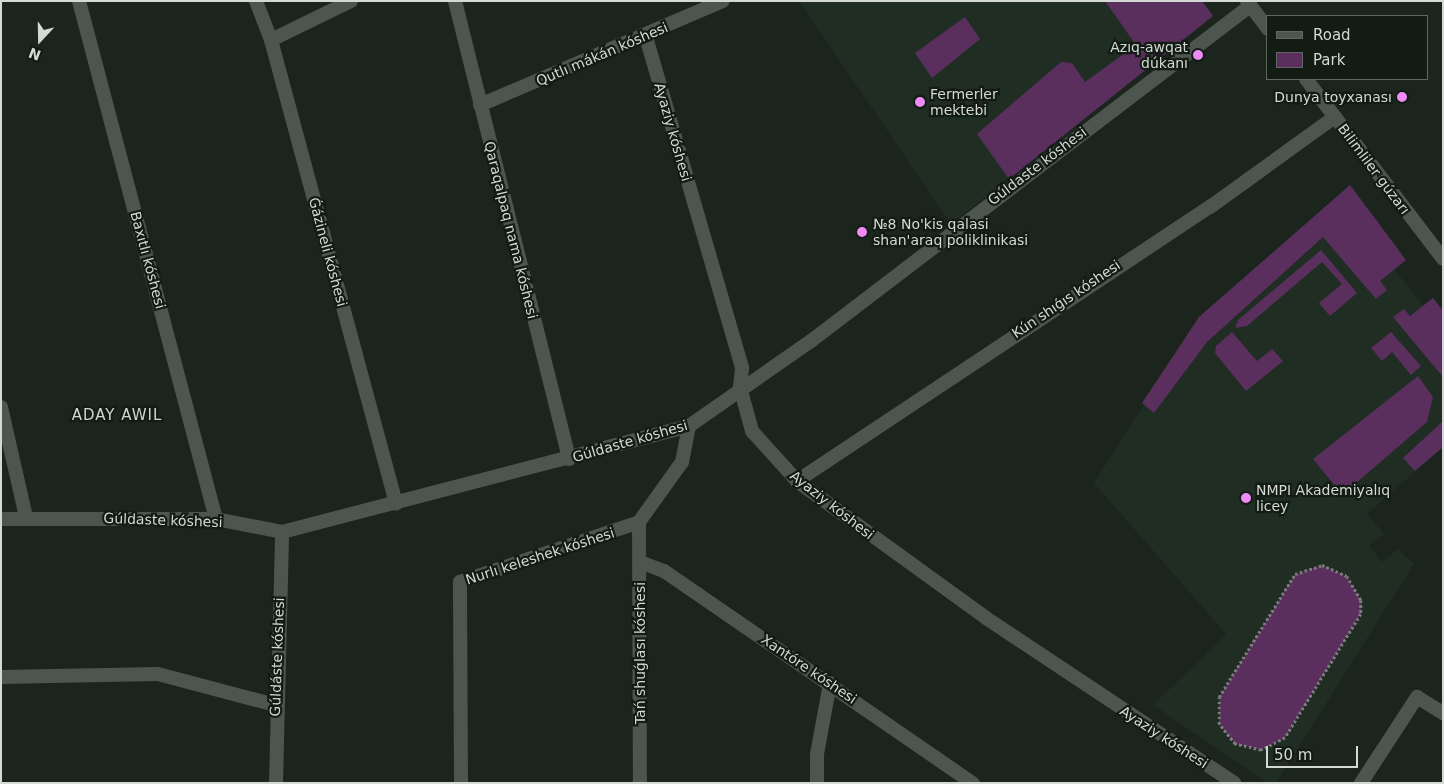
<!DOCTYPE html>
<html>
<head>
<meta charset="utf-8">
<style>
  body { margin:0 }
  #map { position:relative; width:1444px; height:784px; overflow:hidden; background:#1c241e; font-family:"DejaVu Sans",sans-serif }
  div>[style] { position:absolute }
  .built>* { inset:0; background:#1f2d23 }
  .green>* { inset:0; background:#5a2f5e }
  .path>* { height:2.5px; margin-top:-1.25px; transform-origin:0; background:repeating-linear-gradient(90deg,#787f7a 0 2.5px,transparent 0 5px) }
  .minor>* { height:14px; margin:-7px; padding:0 7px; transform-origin:7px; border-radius:7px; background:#4c554e }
  .secondary>* { height:14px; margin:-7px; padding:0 7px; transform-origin:7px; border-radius:7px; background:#4c554e }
  .dots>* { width:14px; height:14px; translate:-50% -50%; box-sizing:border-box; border:2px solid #131b15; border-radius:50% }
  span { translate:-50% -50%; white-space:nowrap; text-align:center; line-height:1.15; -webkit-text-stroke:4.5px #131b15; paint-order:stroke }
  .poi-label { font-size:14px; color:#d4d9d5 }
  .right { translate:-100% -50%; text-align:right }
  .left { translate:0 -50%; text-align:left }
  .street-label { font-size:14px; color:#d4d9d5 }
  .neighbourhood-label { font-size:15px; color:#cdd7cf; letter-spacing:1px }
  .frame { position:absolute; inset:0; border:2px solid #d4d9d5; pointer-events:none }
  .legend { position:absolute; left:1266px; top:15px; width:162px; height:65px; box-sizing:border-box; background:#131b15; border:1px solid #606762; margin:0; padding:6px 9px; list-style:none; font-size:15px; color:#d4d9d5 }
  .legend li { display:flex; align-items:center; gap:10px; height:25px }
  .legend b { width:25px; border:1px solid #606762 }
  .north { position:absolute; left:15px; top:15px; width:50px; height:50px; -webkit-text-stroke:4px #131b15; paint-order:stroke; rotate:201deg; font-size:14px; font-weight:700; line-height:20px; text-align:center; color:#d4d9d5 }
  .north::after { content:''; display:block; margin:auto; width:18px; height:22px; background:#d4d9d5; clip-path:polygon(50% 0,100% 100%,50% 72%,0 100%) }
  .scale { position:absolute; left:1266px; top:746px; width:92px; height:22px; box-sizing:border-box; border:2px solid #d4d9d5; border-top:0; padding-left:6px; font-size:15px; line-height:18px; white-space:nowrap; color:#d4d9d5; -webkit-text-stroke:4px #131b15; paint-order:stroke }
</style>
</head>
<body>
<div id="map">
  <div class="built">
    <i style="clip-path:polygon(799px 1px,1202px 1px,1213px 16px,951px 224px)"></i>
    <i style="clip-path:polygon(1350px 185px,1406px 260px,1395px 270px,1423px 306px,1433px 298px,1443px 311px,1443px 447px,1367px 514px,1384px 534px,1369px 546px,1382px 562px,1398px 549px,1414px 564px,1276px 783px,1268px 783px,1153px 705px,1226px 634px,1094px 483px,1199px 317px)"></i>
  </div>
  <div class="green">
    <i style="clip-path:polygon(1105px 1px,1202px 1px,1213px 16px,1009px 179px,977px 134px,1061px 62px,1072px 63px,1085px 82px,1136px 45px)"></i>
    <i style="clip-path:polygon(965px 17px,980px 39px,932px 78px,915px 53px)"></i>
    <i style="clip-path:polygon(1350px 185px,1406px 260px,1380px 281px,1387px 290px,1376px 299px,1323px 237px,1207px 342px,1154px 413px,1142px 403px,1199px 317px)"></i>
    <i style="clip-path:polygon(1321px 250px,1357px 293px,1330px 316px,1319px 303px,1342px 284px,1322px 262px,1247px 326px,1235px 328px,1238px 320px)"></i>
    <i style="clip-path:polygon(1433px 298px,1443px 311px,1443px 377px,1393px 317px,1404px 309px,1410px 316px)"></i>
    <i style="clip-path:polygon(1232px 332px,1257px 361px,1272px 349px,1283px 361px,1246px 391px,1215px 353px,1216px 346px)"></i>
    <i style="clip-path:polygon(1391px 332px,1421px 366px,1411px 375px,1392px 352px,1382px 361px,1371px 348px)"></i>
    <i style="clip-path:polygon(1418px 376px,1433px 397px,1427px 422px,1349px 489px,1336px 487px,1313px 459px)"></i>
    <i style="clip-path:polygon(1443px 421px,1443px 447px,1415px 471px,1403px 458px)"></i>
    <i style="clip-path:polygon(1322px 565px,1347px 576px,1361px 600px,1361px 614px,1285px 738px,1261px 750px,1235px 744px,1219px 724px,1219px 697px,1295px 574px)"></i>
  </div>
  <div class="path">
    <i style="left:1322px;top:565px;width:27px;rotate:24deg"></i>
    <i style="left:1347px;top:576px;width:28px;rotate:60deg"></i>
    <i style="left:1361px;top:600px;width:14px;rotate:90deg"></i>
    <i style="left:1361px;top:614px;width:145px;rotate:121.5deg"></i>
    <i style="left:1285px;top:738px;width:27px;rotate:153deg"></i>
    <i style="left:1261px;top:750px;width:27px;rotate:-167deg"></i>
    <i style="left:1235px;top:744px;width:26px;rotate:-129deg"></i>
    <i style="left:1219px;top:724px;width:27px;rotate:-90deg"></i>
    <i style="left:1219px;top:697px;width:145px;rotate:-58.3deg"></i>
    <i style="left:1295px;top:574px;width:28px;rotate:-18deg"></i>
  </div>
  <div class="minor">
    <i style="left:79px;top:1px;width:536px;rotate:75.19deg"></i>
    <i style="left:256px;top:1px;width:42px;rotate:69deg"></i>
    <i style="left:271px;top:40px;width:480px;rotate:74.9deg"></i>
    <i style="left:455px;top:1px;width:472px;rotate:76deg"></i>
    <i style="left:646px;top:37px;width:345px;rotate:73.8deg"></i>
    <i style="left:742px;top:368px;width:19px;rotate:96deg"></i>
    <i style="left:740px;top:387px;width:46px;rotate:74.7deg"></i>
    <i style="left:752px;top:431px;width:67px;rotate:48deg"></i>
    <i style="left:797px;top:481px;width:233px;rotate:35.9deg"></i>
    <i style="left:986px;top:618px;width:298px;rotate:33.6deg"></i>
    <i style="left:271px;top:40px;width:89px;rotate:-26deg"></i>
    <i style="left:480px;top:105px;width:264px;rotate:-23.2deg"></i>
    <i style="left:1px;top:407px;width:113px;rotate:77.2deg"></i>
    <i style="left:797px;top:481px;width:496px;rotate:-33.6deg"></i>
    <i style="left:1210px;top:207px;width:154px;rotate:-35.8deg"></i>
    <i style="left:1px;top:519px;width:215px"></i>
    <i style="left:216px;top:519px;width:67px;rotate:11.1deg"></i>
    <i style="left:282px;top:532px;width:421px;rotate:-14.6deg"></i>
    <i style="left:689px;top:426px;width:149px;rotate:-34.9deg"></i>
    <i style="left:811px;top:341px;width:552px;rotate:-37.35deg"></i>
    <i style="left:639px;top:522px;width:261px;rotate:89.8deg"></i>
    <i style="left:639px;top:522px;width:74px;rotate:-54.4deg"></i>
    <i style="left:682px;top:462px;width:37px;rotate:-79deg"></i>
    <i style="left:640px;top:562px;width:26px;rotate:21deg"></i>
    <i style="left:664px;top:571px;width:375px;rotate:34.5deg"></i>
    <i style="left:1px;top:677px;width:157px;rotate:-1.1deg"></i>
    <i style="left:158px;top:674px;width:121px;rotate:14.8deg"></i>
    <i style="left:276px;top:783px;width:251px;rotate:-88.6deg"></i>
    <i style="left:461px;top:783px;width:201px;rotate:-90.3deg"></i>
    <i style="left:460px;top:582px;width:189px;rotate:-18.5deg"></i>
    <i style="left:817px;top:783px;width:29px;rotate:-90deg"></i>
    <i style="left:817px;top:754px;width:72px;rotate:-79.6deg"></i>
    <i style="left:1361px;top:783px;width:103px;rotate:-56.9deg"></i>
    <i style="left:1417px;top:697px;width:31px;rotate:32deg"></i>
  </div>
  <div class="secondary">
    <i style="left:1247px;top:1px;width:35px;rotate:53deg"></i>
    <i style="left:1306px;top:79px;width:226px;rotate:52.7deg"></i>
  </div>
  <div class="dots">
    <i style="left:1198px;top:55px;background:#ef8bf7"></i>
    <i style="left:1402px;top:97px;background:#ef8bf7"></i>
    <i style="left:920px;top:102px;background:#ef8bf7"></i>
    <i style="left:862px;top:232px;background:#ef8bf7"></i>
    <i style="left:1246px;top:498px;background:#ef8bf7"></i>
  </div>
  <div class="poi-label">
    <span class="right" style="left:1188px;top:55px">Azıq-awqat<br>dúkanı</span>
    <span class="left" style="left:930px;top:102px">Fermerler<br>mektebi</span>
    <span class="right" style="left:1392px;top:97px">Dunya toyxanası</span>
    <span class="left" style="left:873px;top:232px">№8 No'kis qalasi<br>shan'araq poliklinikasi</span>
    <span class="left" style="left:1256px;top:498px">NMPI Akademiyalıq<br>licey</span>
  </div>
  <div class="street-label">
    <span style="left:602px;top:54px;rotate:-23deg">Qutlı mákán kóshesi</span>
    <span style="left:673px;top:132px;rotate:74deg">Ayaziy kóshesi</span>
    <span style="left:1037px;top:166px;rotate:-37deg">Gúldaste kóshesi</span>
    <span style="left:1374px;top:169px;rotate:53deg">Bilimliler gúzarı</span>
    <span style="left:511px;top:230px;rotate:76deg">Qaraqalpaq nama kóshesi</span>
    <span style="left:328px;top:252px;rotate:75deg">Ǵázineli kóshesi</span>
    <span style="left:148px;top:260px;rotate:75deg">Baxıtlı kóshesi</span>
    <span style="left:1066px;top:299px;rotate:-34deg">Kún shıǵıs kóshesi</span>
    <span style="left:630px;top:441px;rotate:-16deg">Gúldaste kóshesi</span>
    <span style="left:832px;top:505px;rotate:38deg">Ayaziy kóshesi</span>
    <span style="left:163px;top:520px;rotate:2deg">Gúldaste kóshesi</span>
    <span style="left:540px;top:556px;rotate:-18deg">Nurlı keleshek kóshesi</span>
    <span style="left:640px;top:653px;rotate:-90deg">Tań shuǵlası kóshesi</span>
    <span style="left:277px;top:657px;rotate:-88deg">Gúldáste kóshesi</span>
    <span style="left:809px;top:669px;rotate:34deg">Xantóre kóshesi</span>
    <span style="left:1164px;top:737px;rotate:33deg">Ayaziy kóshesi</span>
  </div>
  <div class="neighbourhood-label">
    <span style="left:117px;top:416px">ADAY AWIL</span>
  </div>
  <div class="frame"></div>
  <ul class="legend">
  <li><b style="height:6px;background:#4c554e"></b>Road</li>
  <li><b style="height:14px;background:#5a2f5e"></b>Park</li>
  </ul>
  <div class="north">N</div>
  <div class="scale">50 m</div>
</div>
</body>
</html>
